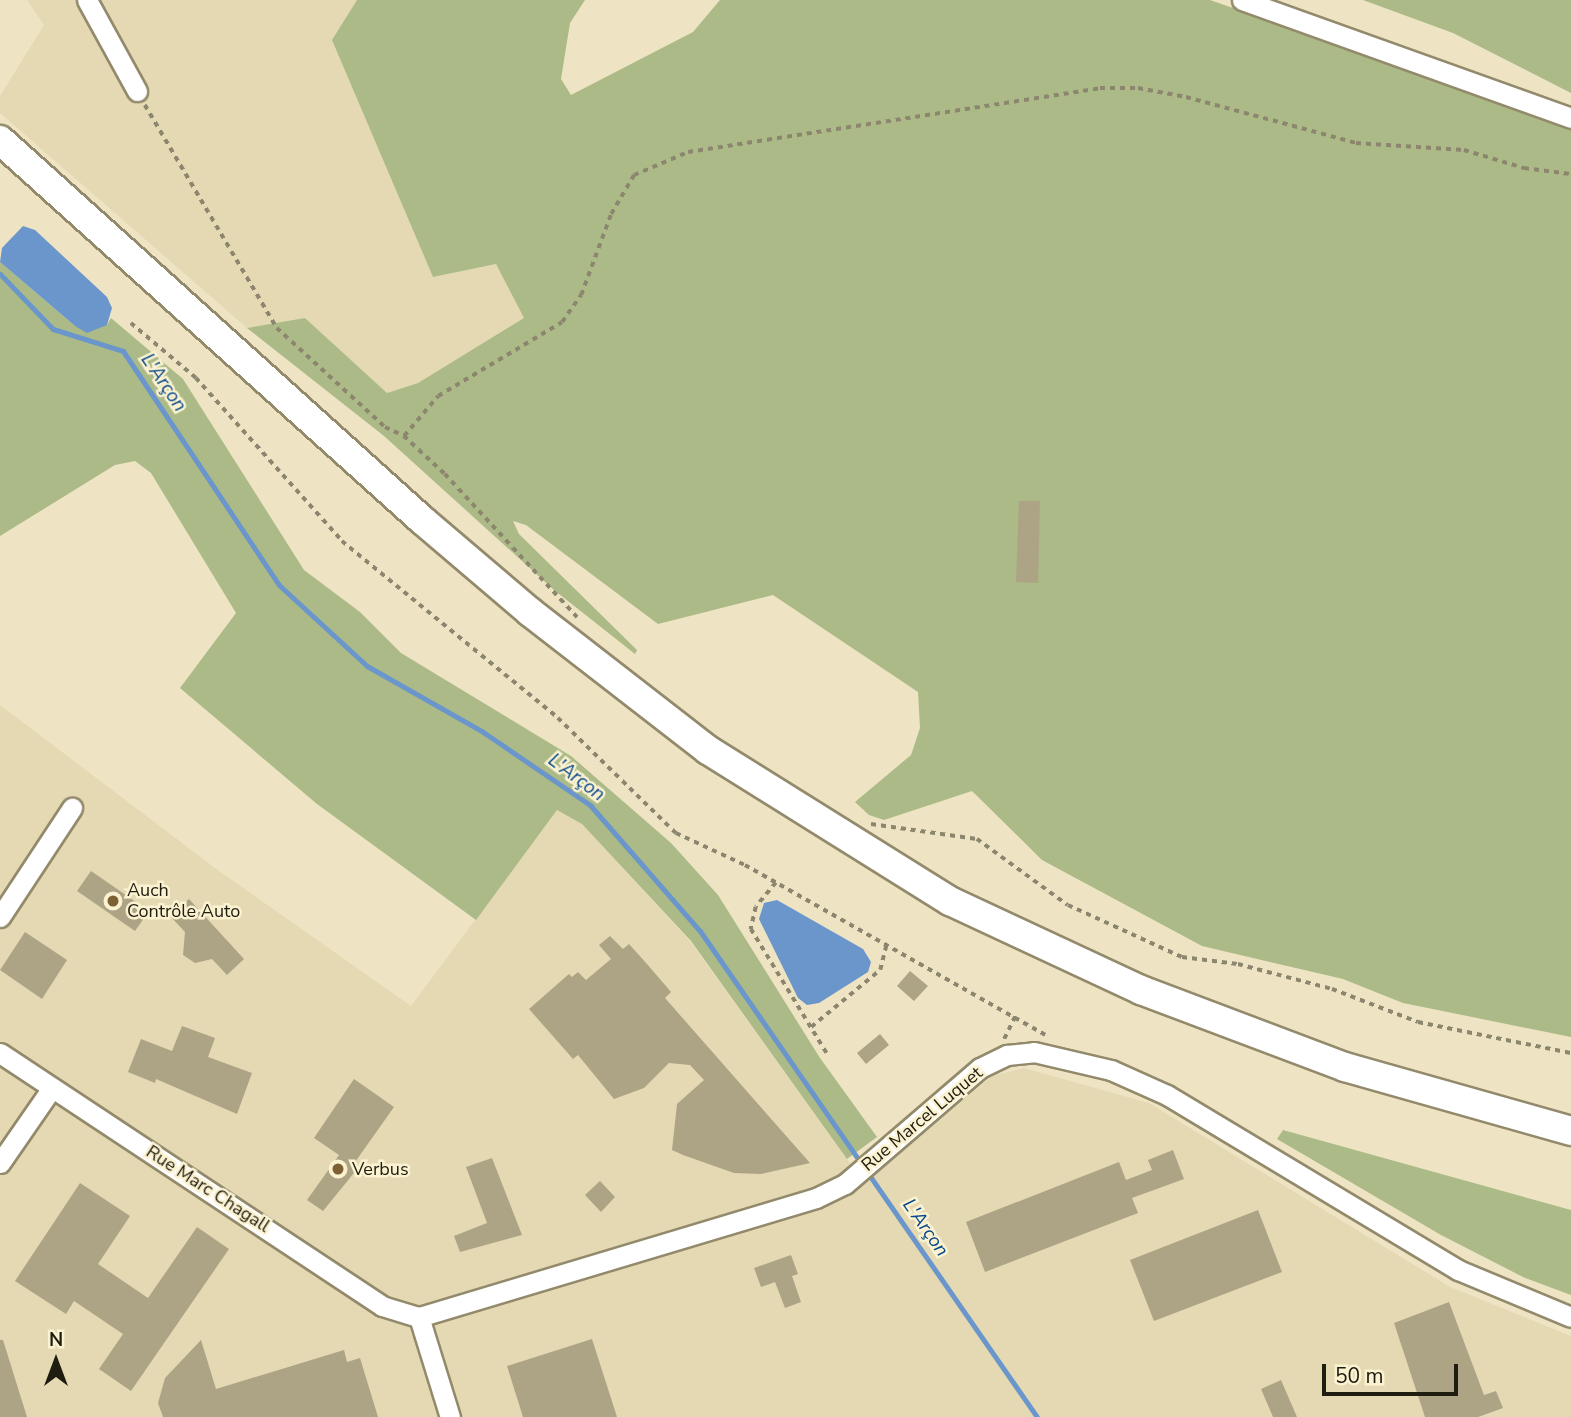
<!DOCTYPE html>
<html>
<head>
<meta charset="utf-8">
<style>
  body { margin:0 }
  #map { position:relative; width:1571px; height:1417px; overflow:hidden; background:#eee4c4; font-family:"Nunito Sans",sans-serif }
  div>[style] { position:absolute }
  .built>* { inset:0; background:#e4d9b2 }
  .green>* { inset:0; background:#abba86 }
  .water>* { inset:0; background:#6a96cc }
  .stream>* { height:5px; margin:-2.5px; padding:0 2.5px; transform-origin:2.5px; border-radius:2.5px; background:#6a96cc }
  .building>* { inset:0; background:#ada486 }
  .path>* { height:3.5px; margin-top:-1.75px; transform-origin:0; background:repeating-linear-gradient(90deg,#8c866f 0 5px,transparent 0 10px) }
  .roads { filter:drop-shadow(2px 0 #938a6c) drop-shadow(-2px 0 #938a6c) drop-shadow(0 2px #938a6c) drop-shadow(0 -2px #938a6c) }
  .minor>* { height:19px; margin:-9.5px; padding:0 9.5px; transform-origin:9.5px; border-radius:9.5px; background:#fff }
  .highway>* { height:28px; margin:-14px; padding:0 14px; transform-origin:14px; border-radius:14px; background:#fff }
  .dots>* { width:19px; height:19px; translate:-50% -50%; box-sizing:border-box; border:4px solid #fbf2d1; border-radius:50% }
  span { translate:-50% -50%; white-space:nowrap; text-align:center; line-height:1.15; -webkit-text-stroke:5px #fbf2d1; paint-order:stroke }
  .poi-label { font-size:18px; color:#1f1c10 }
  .left { translate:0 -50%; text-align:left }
  .street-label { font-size:18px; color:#1f1c10 }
  .water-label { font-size:19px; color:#06488a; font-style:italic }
  .north { position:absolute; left:21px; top:1326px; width:70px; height:70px; -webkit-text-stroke:5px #fbf2d1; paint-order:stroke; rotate:0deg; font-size:19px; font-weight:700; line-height:28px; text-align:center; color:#1f1c10 }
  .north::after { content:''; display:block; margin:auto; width:24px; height:32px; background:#1f1c10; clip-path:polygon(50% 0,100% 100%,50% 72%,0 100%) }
  .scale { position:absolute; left:1322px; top:1364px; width:136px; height:32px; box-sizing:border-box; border:4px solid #1f1c10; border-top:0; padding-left:9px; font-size:21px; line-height:24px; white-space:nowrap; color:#1f1c10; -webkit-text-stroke:5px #fbf2d1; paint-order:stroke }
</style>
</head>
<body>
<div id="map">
  <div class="built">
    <i style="clip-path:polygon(27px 0,357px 0,333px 40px,433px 277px,496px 264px,524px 318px,418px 383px,387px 393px,305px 318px,247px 328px,0 113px,0 96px,44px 25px)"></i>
    <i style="clip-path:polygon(0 705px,219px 871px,411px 1006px,557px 810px,582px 824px,690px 941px,865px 1184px,992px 1076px,1024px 1068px,1149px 1103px,1450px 1287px,1571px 1336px,1571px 1417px,0 1417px)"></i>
  </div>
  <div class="green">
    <i style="clip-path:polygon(357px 0,585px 0,570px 23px,561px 79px,571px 95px,693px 32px,720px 0,1210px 0,1571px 127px,1571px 1037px,1403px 1003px,1343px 979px,1202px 946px,1042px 860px,972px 791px,884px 820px,869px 815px,855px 802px,911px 755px,920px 728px,918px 692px,773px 595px,658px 624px,526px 525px,513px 521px,519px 534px,637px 650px,635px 654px,554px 590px,384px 436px,247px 328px,305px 318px,387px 393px,418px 383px,524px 318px,496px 264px,433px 277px,332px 40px)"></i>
    <i style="clip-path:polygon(1363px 0,1571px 0,1571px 93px,1453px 33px)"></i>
    <i style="clip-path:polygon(0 262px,75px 326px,107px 325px,111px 318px,183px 379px,304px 570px,360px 612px,401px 653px,571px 756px,671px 843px,718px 895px,820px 1058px,877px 1137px,847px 1159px,691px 941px,582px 824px,557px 810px,476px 920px,317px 804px,180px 688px,236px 613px,151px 473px,135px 461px,115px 465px,0 536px)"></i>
    <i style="clip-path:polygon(1283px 1130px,1571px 1210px,1571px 1295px,1523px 1277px,1441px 1235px,1277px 1139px)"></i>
  </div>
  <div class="water">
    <i style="clip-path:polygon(23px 226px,35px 230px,107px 297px,112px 308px,107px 325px,87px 333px,75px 326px,0 262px,2px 248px)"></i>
    <i style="clip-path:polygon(777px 900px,863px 949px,871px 962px,868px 972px,819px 1003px,807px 1005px,798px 998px,759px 919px,764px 903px)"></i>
  </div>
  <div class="stream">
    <i style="left:0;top:274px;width:76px;rotate:46.1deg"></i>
    <i style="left:53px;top:329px;width:73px;rotate:17.4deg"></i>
    <i style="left:123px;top:351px;width:281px;rotate:56.3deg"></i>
    <i style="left:279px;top:585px;width:120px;rotate:42.6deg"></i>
    <i style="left:367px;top:666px;width:133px;rotate:29.6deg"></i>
    <i style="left:483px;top:732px;width:130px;rotate:34.3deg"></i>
    <i style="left:590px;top:805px;width:167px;rotate:48.9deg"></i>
    <i style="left:700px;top:931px;width:591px;rotate:55.26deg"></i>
  </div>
  <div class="building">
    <i style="clip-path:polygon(1019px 501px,1040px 501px,1038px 583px,1016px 582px)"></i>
    <i style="clip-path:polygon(91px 871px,149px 911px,135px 931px,77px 891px)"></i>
    <i style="clip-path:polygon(189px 899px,244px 959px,227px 975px,212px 959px,195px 963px,183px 955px,185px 932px,170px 916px)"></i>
    <i style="clip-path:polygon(25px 932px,67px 960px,42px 999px,0 970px)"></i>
    <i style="clip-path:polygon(610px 936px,623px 949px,629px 944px,647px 964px,671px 992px,665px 998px,810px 1163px,761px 1174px,734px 1173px,683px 1155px,672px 1150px,677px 1104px,704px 1080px,690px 1065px,669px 1063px,644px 1088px,614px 1099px,578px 1055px,573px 1059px,529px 1009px,569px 974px,572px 977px,578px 972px,586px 980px,611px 959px,599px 945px)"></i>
    <i style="clip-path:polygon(910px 971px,928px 986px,914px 1001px,897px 986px)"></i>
    <i style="clip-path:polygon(182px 1026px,215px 1038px,208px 1057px,252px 1073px,237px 1114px,156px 1079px,155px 1083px,128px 1072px,141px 1039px,172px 1051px)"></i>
    <i style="clip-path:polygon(880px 1034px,889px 1045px,866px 1064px,857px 1053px)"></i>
    <i style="clip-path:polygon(354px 1079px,394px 1107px,353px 1165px,358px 1168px,323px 1211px,307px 1200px,339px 1155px,314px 1138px)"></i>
    <i style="clip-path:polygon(1173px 1150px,1184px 1179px,1132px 1198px,1138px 1213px,985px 1272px,966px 1222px,1119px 1162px,1126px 1180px,1152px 1170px,1148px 1160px)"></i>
    <i style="clip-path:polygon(492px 1158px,522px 1235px,460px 1252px,454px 1236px,487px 1223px,466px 1167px)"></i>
    <i style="clip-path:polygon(600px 1181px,615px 1197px,601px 1212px,585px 1195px)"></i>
    <i style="clip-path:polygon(80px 1183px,130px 1216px,98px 1264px,148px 1298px,197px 1227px,229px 1249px,131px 1391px,99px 1369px,123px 1334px,74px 1301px,66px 1314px,15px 1281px)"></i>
    <i style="clip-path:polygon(1258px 1210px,1282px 1272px,1154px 1321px,1130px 1260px)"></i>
    <i style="clip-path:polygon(791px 1255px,798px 1274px,792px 1276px,801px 1302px,785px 1308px,775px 1282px,761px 1287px,754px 1268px)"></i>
    <i style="clip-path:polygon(1449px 1302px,1484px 1395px,1496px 1391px,1503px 1408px,1478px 1417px,1425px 1417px,1394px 1323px)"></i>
    <i style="clip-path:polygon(592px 1339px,617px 1417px,523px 1417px,507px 1366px)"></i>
    <i style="clip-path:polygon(0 1340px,3px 1340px,27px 1417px,0 1417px)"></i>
    <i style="clip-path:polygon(201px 1340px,216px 1389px,344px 1350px,347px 1362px,360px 1358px,378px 1417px,163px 1417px,158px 1403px,165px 1378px)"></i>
    <i style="clip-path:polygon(1281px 1380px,1297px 1417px,1273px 1417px,1261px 1389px)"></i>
  </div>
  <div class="path">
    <i style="left:145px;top:105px;width:259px;rotate:59.4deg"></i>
    <i style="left:277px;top:328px;width:147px;rotate:42.5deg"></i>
    <i style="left:385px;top:427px;width:21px;rotate:25deg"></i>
    <i style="left:404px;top:436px;width:56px;rotate:42.8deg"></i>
    <i style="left:445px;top:474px;width:195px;rotate:47.3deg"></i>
    <i style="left:131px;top:323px;width:85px;rotate:40.2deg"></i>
    <i style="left:196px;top:378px;width:219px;rotate:48.1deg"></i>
    <i style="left:342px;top:541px;width:279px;rotate:39.3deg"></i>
    <i style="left:558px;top:718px;width:165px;rotate:44.3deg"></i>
    <i style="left:676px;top:833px;width:76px;rotate:24.9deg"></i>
    <i style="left:745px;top:865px;width:346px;rotate:29.5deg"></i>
    <i style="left:404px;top:436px;width:52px;rotate:-49.6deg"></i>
    <i style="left:438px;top:396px;width:144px;rotate:-30.8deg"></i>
    <i style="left:562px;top:322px;width:33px;rotate:-55deg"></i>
    <i style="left:581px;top:295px;width:86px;rotate:-69.7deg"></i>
    <i style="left:611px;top:214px;width:45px;rotate:-59.5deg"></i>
    <i style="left:634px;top:175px;width:59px;rotate:-23.1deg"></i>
    <i style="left:688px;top:152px;width:417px;rotate:-8.8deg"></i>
    <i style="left:1100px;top:88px;width:38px"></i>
    <i style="left:1138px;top:88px;width:49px;rotate:10.6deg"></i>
    <i style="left:1186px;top:97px;width:176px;rotate:15.1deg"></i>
    <i style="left:1356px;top:143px;width:108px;rotate:3.7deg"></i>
    <i style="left:1464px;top:150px;width:63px;rotate:16.7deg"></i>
    <i style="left:1524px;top:168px;width:47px;rotate:7.3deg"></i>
    <i style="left:871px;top:824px;width:107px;rotate:8.1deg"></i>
    <i style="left:977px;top:839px;width:112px;rotate:36deg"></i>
    <i style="left:1068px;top:905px;width:125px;rotate:24.5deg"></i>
    <i style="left:1182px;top:957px;width:56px;rotate:7.1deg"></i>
    <i style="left:1238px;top:964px;width:97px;rotate:14.9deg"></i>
    <i style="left:1332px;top:989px;width:92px;rotate:21deg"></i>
    <i style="left:1418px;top:1022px;width:156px;rotate:11.5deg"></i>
    <i style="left:776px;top:883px;width:31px;rotate:130deg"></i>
    <i style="left:756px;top:907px;width:23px;rotate:103deg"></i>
    <i style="left:751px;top:929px;width:148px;rotate:58.6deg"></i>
    <i style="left:811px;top:1027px;width:89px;rotate:-39.6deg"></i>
    <i style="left:880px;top:970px;width:25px;rotate:-76deg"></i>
    <i style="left:1004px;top:1039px;width:25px;rotate:-64deg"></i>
  </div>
  <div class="roads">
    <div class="minor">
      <i style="left:87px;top:0;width:104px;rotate:61.2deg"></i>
      <i style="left:1242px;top:0;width:350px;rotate:19.7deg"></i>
      <i style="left:0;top:917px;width:131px;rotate:-56.6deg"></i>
      <i style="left:0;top:1053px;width:458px;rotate:33.5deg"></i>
      <i style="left:382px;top:1306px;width:39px;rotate:17deg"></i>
      <i style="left:419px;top:1317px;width:414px;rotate:-16.7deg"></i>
      <i style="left:816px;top:1198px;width:32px;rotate:-26deg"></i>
      <i style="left:845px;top:1184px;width:178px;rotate:-40.7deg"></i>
      <i style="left:980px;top:1068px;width:30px;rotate:-26deg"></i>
      <i style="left:1007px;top:1055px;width:27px;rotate:-6deg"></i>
      <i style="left:1034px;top:1052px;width:79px;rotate:13.2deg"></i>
      <i style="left:1111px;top:1070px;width:61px;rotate:24.1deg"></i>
      <i style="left:1167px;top:1095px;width:340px;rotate:31deg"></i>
      <i style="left:1458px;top:1270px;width:122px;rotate:22.6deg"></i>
      <i style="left:0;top:1163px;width:91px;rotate:-55.3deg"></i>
      <i style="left:419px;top:1317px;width:105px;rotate:72.8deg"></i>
    </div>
    <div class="highway">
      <i style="left:0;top:140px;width:568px;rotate:42deg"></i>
      <i style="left:422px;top:520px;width:142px;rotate:40.4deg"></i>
      <i style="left:530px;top:612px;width:225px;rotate:37.8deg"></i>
      <i style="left:708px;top:750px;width:285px;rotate:32deg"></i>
      <i style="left:950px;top:901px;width:211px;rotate:25deg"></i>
      <i style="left:1141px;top:990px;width:218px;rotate:20.7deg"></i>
      <i style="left:1345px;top:1067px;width:235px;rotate:15.8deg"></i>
    </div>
  </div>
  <div class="dots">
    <i style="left:113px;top:901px;background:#7d6134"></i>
    <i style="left:338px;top:1169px;background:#7d6134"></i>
  </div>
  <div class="poi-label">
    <span class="left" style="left:127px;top:901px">Auch<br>Contrôle Auto</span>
    <span class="left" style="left:352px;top:1169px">Verbus</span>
  </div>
  <div class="street-label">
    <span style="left:922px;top:1119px;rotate:-40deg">Rue Marcel Luquet</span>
    <span style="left:208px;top:1189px;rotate:33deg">Rue Marc Chagall</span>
  </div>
  <div class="water-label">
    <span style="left:163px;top:383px;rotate:56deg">L'Arçon</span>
    <span style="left:576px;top:778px;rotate:37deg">L'Arçon</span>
    <span style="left:925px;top:1228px;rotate:55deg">L'Arçon</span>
  </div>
  <div class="north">N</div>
  <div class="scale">50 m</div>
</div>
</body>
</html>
